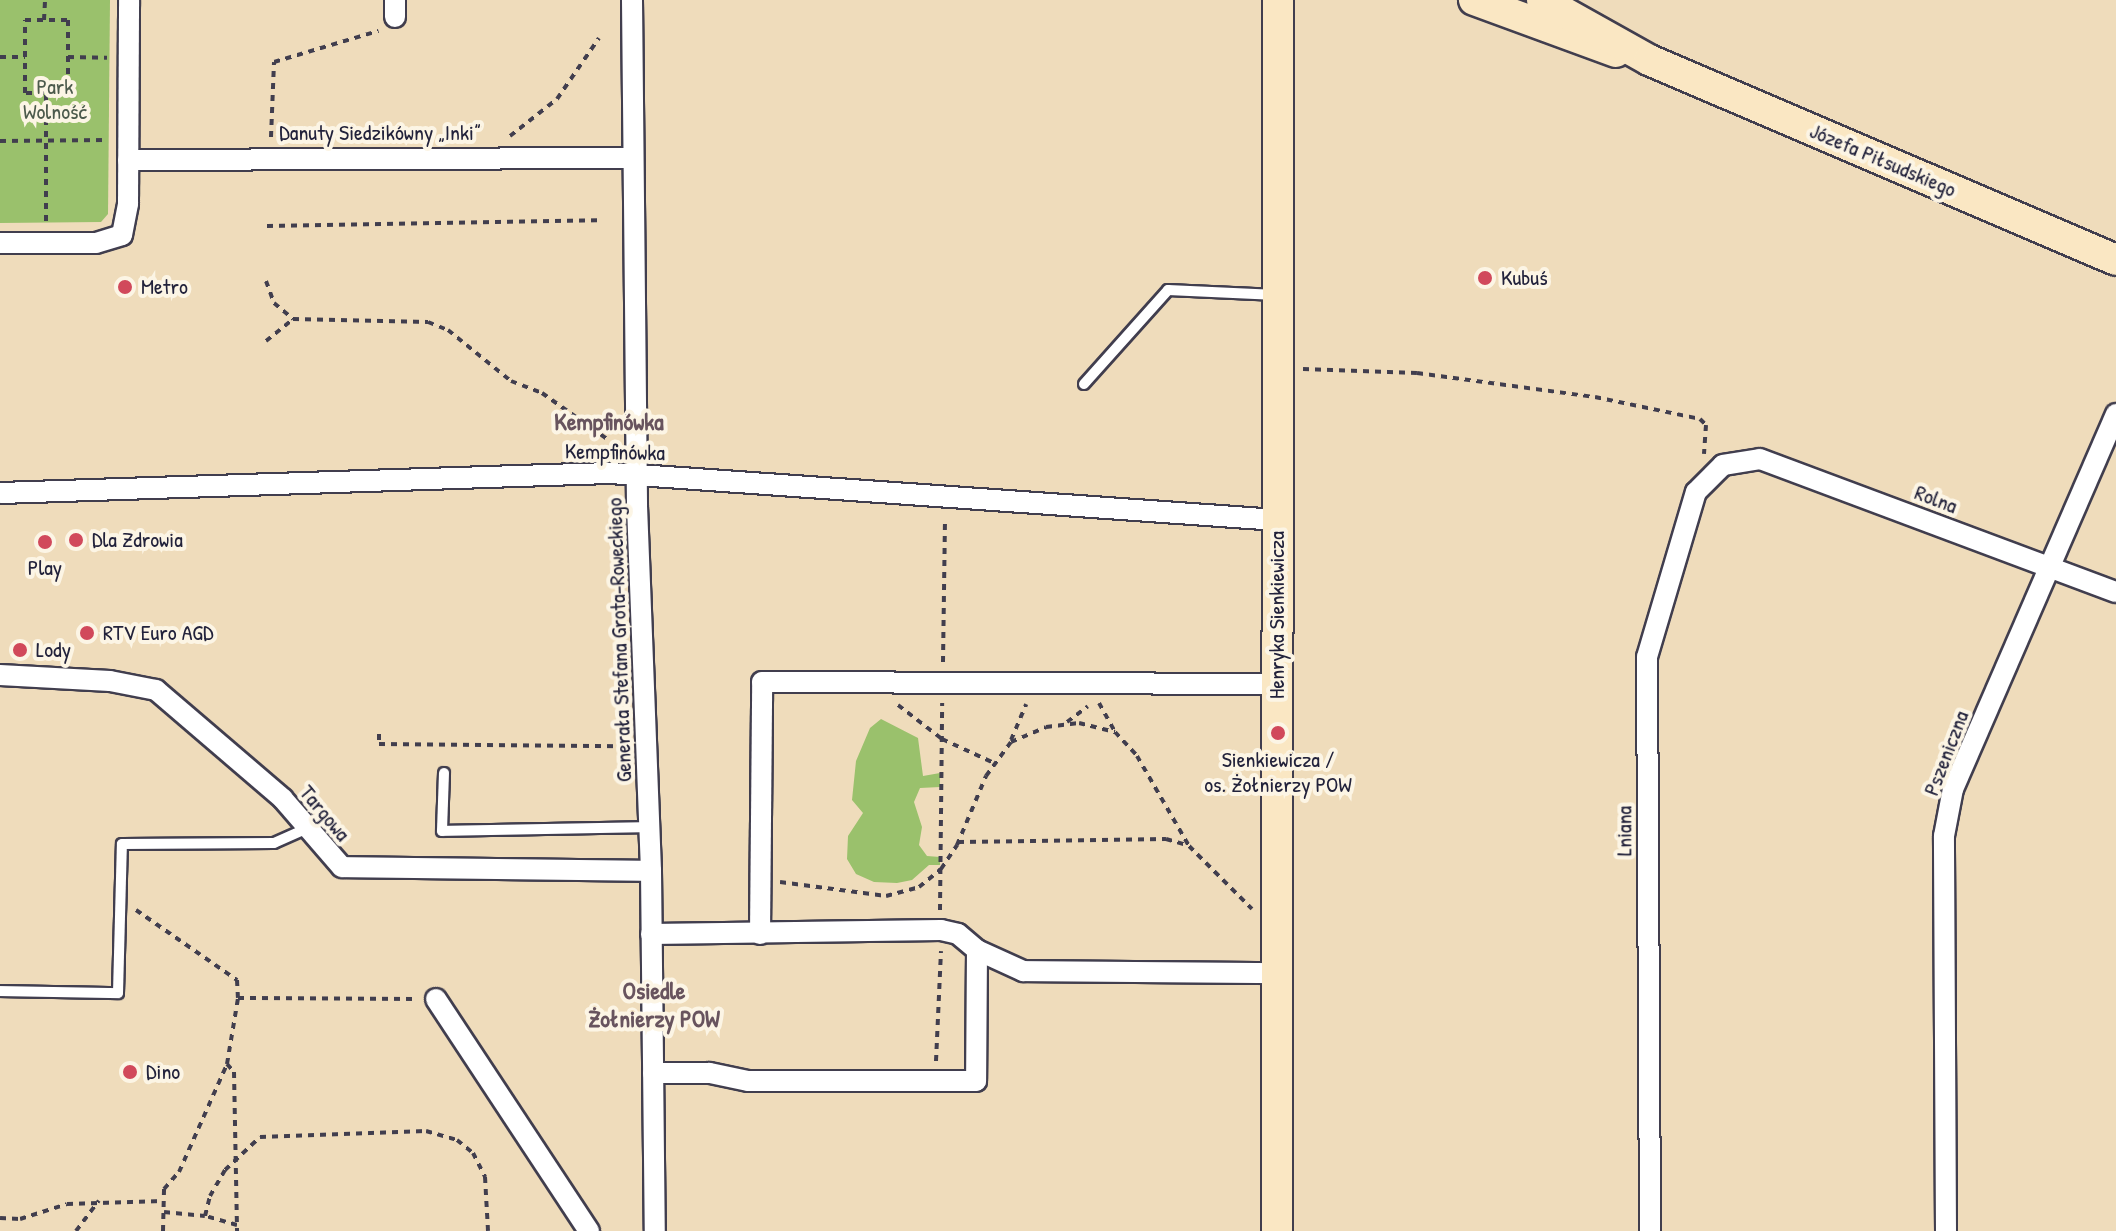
<!DOCTYPE html>
<html>
<head>
<meta charset="utf-8">
<style>
  body { margin:0 }
  #map { position:relative; width:2116px; height:1231px; overflow:hidden; background:#efdcbb; font-family:"Patrick Hand",sans-serif }
  div>[style] { position:absolute }
  .green>* { inset:0; background:#9ac16c }
  .path>* { height:4px; margin-top:-2px; transform-origin:0; background:repeating-linear-gradient(90deg,#413e4e 0 6px,transparent 0 12px) }
  .roads { filter:drop-shadow(2px 0 #413e4e) drop-shadow(-2px 0 #413e4e) drop-shadow(0 2px #413e4e) drop-shadow(0 -2px #413e4e) }
  .lane>* { height:10px; margin:-5px; padding:0 5px; transform-origin:5px; border-radius:5px; background:#fff }
  .street>* { height:20px; margin:-10px; padding:0 10px; transform-origin:10px; border-radius:10px; background:#fff }
  .secondary>* { height:30px; margin:-15px; padding:0 15px; transform-origin:15px; border-radius:15px; background:#fae7c3 }
  .dots>* { width:22px; height:22px; translate:-50% -50%; box-sizing:border-box; border:4px solid #fcf5e5; border-radius:50% }
  span { translate:-50% -50%; white-space:nowrap; text-align:center; line-height:1.15; -webkit-text-stroke:8px #fcf5e5; paint-order:stroke }
  .park-label { font-size:22px; color:#4c5a4c }
  .street-label { font-size:22px; color:#22223b }
  .poi-label { font-size:22px; color:#22223b }
  .left { translate:0 -50%; text-align:left }
  .neighbourhood-label { font-size:24px; color:#68545e; font-weight:700 }
</style>
</head>
<body>
<div id="map">
  <div class="green">
    <i style="clip-path:polygon(0 0,110px 0,108px 214px,101px 222px,0 223px)"></i>
    <i style="clip-path:polygon(881px 719px,918px 738px,923px 776px,940px 773px,940px 787px,920px 788px,914px 802px,922px 827px,919px 845px,927px 856px,940px 857px,940px 865px,929px 865px,912px 880px,897px 883px,874px 882px,856px 874px,847px 859px,848px 836px,863px 813px,852px 800px,856px 761px,870px 728px)"></i>
  </div>
  <div class="path">
    <i style="left:25px;top:20px;width:43px"></i>
    <i style="left:68px;top:20px;width:73px;rotate:90deg"></i>
    <i style="left:68px;top:93px;width:43px;rotate:180deg"></i>
    <i style="left:25px;top:93px;width:73px;rotate:-90deg"></i>
    <i style="left:44px;top:20px;width:20px;rotate:-87deg"></i>
    <i style="left:0;top:57px;width:25px"></i>
    <i style="left:68px;top:57px;width:39px;rotate:1deg"></i>
    <i style="left:510px;top:136px;width:60px;rotate:-38.2deg"></i>
    <i style="left:557px;top:99px;width:74px;rotate:-55.5deg"></i>
    <i style="left:271px;top:137px;width:75px;rotate:-87.7deg"></i>
    <i style="left:274px;top:62px;width:109px;rotate:-16.6deg"></i>
    <i style="left:0;top:141px;width:107px;rotate:-0.5deg"></i>
    <i style="left:46px;top:221px;width:128px;rotate:-90deg"></i>
    <i style="left:267px;top:226px;width:331px;rotate:-1deg"></i>
    <i style="left:266px;top:281px;width:23px;rotate:70deg"></i>
    <i style="left:274px;top:303px;width:25px;rotate:40deg"></i>
    <i style="left:293px;top:319px;width:135px;rotate:1.3deg"></i>
    <i style="left:428px;top:322px;width:22px;rotate:22deg"></i>
    <i style="left:448px;top:330px;width:81px;rotate:39deg"></i>
    <i style="left:511px;top:381px;width:33px;rotate:21deg"></i>
    <i style="left:542px;top:393px;width:80px;rotate:35.3deg"></i>
    <i style="left:266px;top:341px;width:35px;rotate:-39deg"></i>
    <i style="left:1303px;top:369px;width:114px;rotate:2deg"></i>
    <i style="left:1417px;top:373px;width:180px;rotate:7.7deg"></i>
    <i style="left:1595px;top:397px;width:107px;rotate:11.8deg"></i>
    <i style="left:1700px;top:419px;width:8px;rotate:45deg"></i>
    <i style="left:1706px;top:425px;width:29px;rotate:94deg"></i>
    <i style="left:943px;top:662px;width:143px;rotate:-89.2deg"></i>
    <i style="left:1099px;top:703px;width:31px;rotate:61deg"></i>
    <i style="left:898px;top:705px;width:56px;rotate:37.7deg"></i>
    <i style="left:942px;top:739px;width:57px;rotate:24.8deg"></i>
    <i style="left:1067px;top:722px;width:26px;rotate:-37deg"></i>
    <i style="left:379px;top:734px;width:10px;rotate:90deg"></i>
    <i style="left:379px;top:744px;width:244px;rotate:0.5deg"></i>
    <i style="left:1011px;top:740px;width:39px;rotate:-67deg"></i>
    <i style="left:958px;top:842px;width:208px;rotate:-0.8deg"></i>
    <i style="left:1166px;top:839px;width:22px;rotate:16deg"></i>
    <i style="left:780px;top:882px;width:107px;rotate:7.5deg"></i>
    <i style="left:886px;top:896px;width:34px;rotate:-15deg"></i>
    <i style="left:919px;top:887px;width:28px;rotate:-39deg"></i>
    <i style="left:941px;top:869px;width:29px;rotate:-56deg"></i>
    <i style="left:957px;top:845px;width:75px;rotate:-67.2deg"></i>
    <i style="left:986px;top:776px;width:42px;rotate:-53.7deg"></i>
    <i style="left:1011px;top:742px;width:38px;rotate:-23deg"></i>
    <i style="left:1046px;top:727px;width:33px;rotate:-7deg"></i>
    <i style="left:1079px;top:723px;width:37px;rotate:14deg"></i>
    <i style="left:1115px;top:732px;width:33px;rotate:47deg"></i>
    <i style="left:1137px;top:756px;width:104px;rotate:60deg"></i>
    <i style="left:1189px;top:846px;width:89px;rotate:45deg"></i>
    <i style="left:136px;top:910px;width:123px;rotate:34.7deg"></i>
    <i style="left:237px;top:980px;width:18px;rotate:87deg"></i>
    <i style="left:238px;top:998px;width:177px;rotate:0.3deg"></i>
    <i style="left:940px;top:910px;width:207px;rotate:-89.4deg"></i>
    <i style="left:936px;top:1061px;width:110px;rotate:-87.4deg"></i>
    <i style="left:227px;top:1064px;width:11px;rotate:49deg"></i>
    <i style="left:234px;top:1072px;width:159px;rotate:88.9deg"></i>
    <i style="left:164px;top:1212px;width:41px;rotate:5.6deg"></i>
    <i style="left:0;top:1218px;width:20px;rotate:3deg"></i>
    <i style="left:20px;top:1219px;width:49px;rotate:-17.7deg"></i>
    <i style="left:67px;top:1204px;width:96px;rotate:-1.8deg"></i>
    <i style="left:237px;top:1225px;width:33px;rotate:-164deg"></i>
    <i style="left:205px;top:1216px;width:21px;rotate:-76deg"></i>
    <i style="left:210px;top:1196px;width:30px;rotate:-60deg"></i>
    <i style="left:225px;top:1170px;width:48px;rotate:-43.3deg"></i>
    <i style="left:260px;top:1137px;width:166px;rotate:-2.1deg"></i>
    <i style="left:426px;top:1131px;width:32px;rotate:16deg"></i>
    <i style="left:457px;top:1140px;width:21px;rotate:39deg"></i>
    <i style="left:473px;top:1153px;width:27px;rotate:63deg"></i>
    <i style="left:485px;top:1177px;width:54px;rotate:86.8deg"></i>
    <i style="left:76px;top:1231px;width:38px;rotate:-53deg"></i>
    <i style="left:163px;top:1231px;width:42px;rotate:-88.6deg"></i>
    <i style="left:164px;top:1189px;width:23px;rotate:-49deg"></i>
    <i style="left:179px;top:1172px;width:118px;rotate:-66deg"></i>
    <i style="left:227px;top:1064px;width:67px;rotate:-80.5deg"></i>
  </div>
  <div class="roads">
    <div class="lane">
      <i style="left:1084px;top:384px;width:126px;rotate:-48.2deg"></i>
      <i style="left:1168px;top:290px;width:109px;rotate:2.6deg"></i>
      <i style="left:444px;top:773px;width:58px;rotate:92deg"></i>
      <i style="left:442px;top:831px;width:207px;rotate:-1.1deg"></i>
      <i style="left:0;top:991px;width:118px;rotate:1deg"></i>
      <i style="left:118px;top:993px;width:149px;rotate:-88.5deg"></i>
      <i style="left:122px;top:844px;width:152px;rotate:-0.4deg"></i>
      <i style="left:274px;top:843px;width:37px;rotate:-24deg"></i>
    </div>
    <div class="street">
      <i style="left:395px;top:0;width:17px;rotate:90deg"></i>
      <i style="left:632px;top:0;width:506px;rotate:89.43deg"></i>
      <i style="left:637px;top:506px;width:365px;rotate:87.8deg"></i>
      <i style="left:651px;top:871px;width:360px;rotate:89.4deg"></i>
      <i style="left:128px;top:160px;width:503px;rotate:-0.23deg"></i>
      <i style="left:0;top:243px;width:96px"></i>
      <i style="left:96px;top:243px;width:27px;rotate:-17deg"></i>
      <i style="left:122px;top:235px;width:32px;rotate:-79deg"></i>
      <i style="left:128px;top:204px;width:204px;rotate:-89.7deg"></i>
      <i style="left:0;top:493px;width:610px;rotate:-1.88deg"></i>
      <i style="left:610px;top:473px;width:669px;rotate:4.03deg"></i>
      <i style="left:0;top:675px;width:110px;rotate:3.1deg"></i>
      <i style="left:110px;top:681px;width:47px;rotate:11.1deg"></i>
      <i style="left:156px;top:690px;width:167px;rotate:40.6deg"></i>
      <i style="left:283px;top:799px;width:90px;rotate:49.1deg"></i>
      <i style="left:342px;top:867px;width:309px;rotate:0.7deg"></i>
      <i style="left:651px;top:934px;width:290px;rotate:-0.8deg"></i>
      <i style="left:941px;top:930px;width:17px;rotate:13deg"></i>
      <i style="left:958px;top:934px;width:25px;rotate:40deg"></i>
      <i style="left:977px;top:950px;width:131px;rotate:90.4deg"></i>
      <i style="left:976px;top:1081px;width:228px;rotate:180deg"></i>
      <i style="left:748px;top:1081px;width:40px;rotate:-168deg"></i>
      <i style="left:709px;top:1073px;width:56px;rotate:180deg"></i>
      <i style="left:760px;top:934px;width:252px;rotate:-89.5deg"></i>
      <i style="left:762px;top:682px;width:515px;rotate:0.22deg"></i>
      <i style="left:977px;top:950px;width:51px;rotate:24.5deg"></i>
      <i style="left:1023px;top:971px;width:254px;rotate:0.5deg"></i>
      <i style="left:436px;top:999px;width:278px;rotate:56.6deg"></i>
      <i style="left:1650px;top:1231px;width:574px;rotate:-90.3deg"></i>
      <i style="left:1647px;top:657px;width:172px;rotate:-73.5deg"></i>
      <i style="left:1696px;top:492px;width:38px;rotate:-45deg"></i>
      <i style="left:1723px;top:465px;width:37px;rotate:-9deg"></i>
      <i style="left:1760px;top:459px;width:380px;rotate:20.5deg"></i>
      <i style="left:1946px;top:1231px;width:395px;rotate:-90.3deg"></i>
      <i style="left:1944px;top:836px;width:48px;rotate:-79.2deg"></i>
      <i style="left:1953px;top:789px;width:409px;rotate:-66.5deg"></i>
    </div>
    <div class="secondary">
      <i style="left:1474px;top:0;width:151px;rotate:20.1deg"></i>
      <i style="left:1542px;top:0;width:123px;rotate:29.3deg"></i>
      <i style="left:1649px;top:60px;width:508px;rotate:23.18deg"></i>
      <i style="left:1277px;top:1231px;width:1231px;rotate:-89.95deg"></i>
    </div>
  </div>
  <div class="dots">
    <i style="left:1485px;top:278px;background:#d1495b"></i>
    <i style="left:125px;top:287px;background:#d1495b"></i>
    <i style="left:76px;top:540px;background:#d1495b"></i>
    <i style="left:45px;top:542px;background:#d1495b"></i>
    <i style="left:87px;top:633px;background:#d1495b"></i>
    <i style="left:20px;top:650px;background:#d1495b"></i>
    <i style="left:1278px;top:733px;background:#d1495b"></i>
    <i style="left:130px;top:1072px;background:#d1495b"></i>
  </div>
  <div class="park-label">
    <span style="left:55px;top:99px">Park<br>Wolność</span>
  </div>
  <div class="street-label">
    <span style="left:380px;top:133px">Danuty Siedzikówny „Inki”</span>
    <span style="left:1883px;top:160px;rotate:23deg">Józefa Piłsudskiego</span>
    <span style="left:615px;top:452px;rotate:1deg">Kempfinówka</span>
    <span style="left:1936px;top:499px;rotate:21deg">Rolna</span>
    <span style="left:1277px;top:615px;rotate:-90deg">Henryka Sienkiewicza</span>
    <span style="left:619px;top:640px;rotate:-92deg">Generała Stefana Grota-Roweckiego</span>
    <span style="left:1946px;top:753px;rotate:-69deg">Pszeniczna</span>
    <span style="left:325px;top:813px;rotate:50deg">Targowa</span>
    <span style="left:1624px;top:831px;rotate:-90deg">Lniana</span>
  </div>
  <div class="poi-label">
    <span class="left" style="left:1501px;top:278px">Kubuś</span>
    <span class="left" style="left:141px;top:287px">Metro</span>
    <span class="left" style="left:92px;top:540px">Dla Zdrowia</span>
    <span style="left:45px;top:568px">Play</span>
    <span class="left" style="left:103px;top:633px">RTV Euro AGD</span>
    <span class="left" style="left:36px;top:650px">Lody</span>
    <span style="left:1278px;top:772px">Sienkiewicza /<br>os. Żołnierzy POW</span>
    <span class="left" style="left:146px;top:1072px">Dino</span>
  </div>
  <div class="neighbourhood-label">
    <span style="left:609px;top:422px">Kempfinówka</span>
    <span style="left:654px;top:1005px">Osiedle<br>Żołnierzy POW</span>
  </div>
</div>
</body>
</html>
